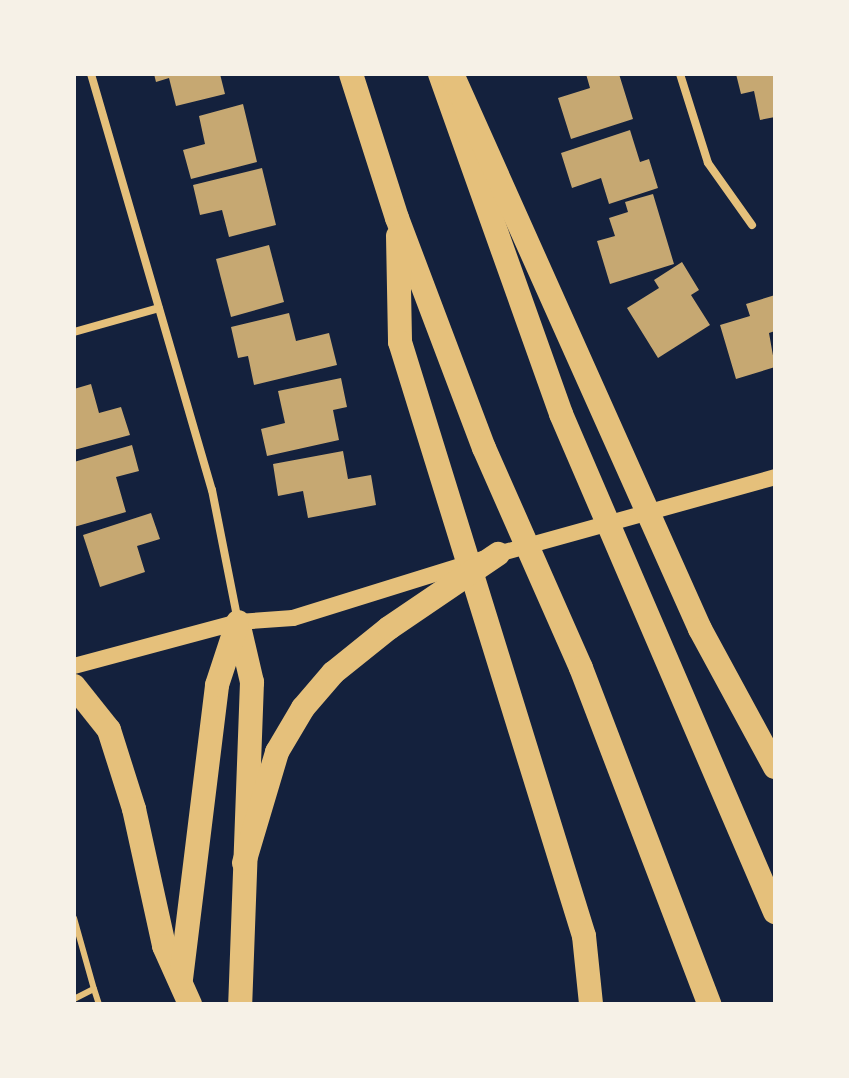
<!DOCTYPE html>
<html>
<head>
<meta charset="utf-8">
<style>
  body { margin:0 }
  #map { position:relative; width:849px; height:1078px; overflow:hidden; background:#14213d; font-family:Ubuntu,sans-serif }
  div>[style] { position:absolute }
  .building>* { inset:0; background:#c6a872 }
  .service>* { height:6px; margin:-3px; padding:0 3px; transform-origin:3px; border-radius:3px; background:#e5c07b }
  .minor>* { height:8px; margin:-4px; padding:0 4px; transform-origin:4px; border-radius:4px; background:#e5c07b }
  .secondary>* { height:16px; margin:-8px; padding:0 8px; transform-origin:8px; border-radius:8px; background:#e5c07b }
  .motorway>* { height:24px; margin:-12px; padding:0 12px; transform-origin:12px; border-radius:12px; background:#e5c07b }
  span { translate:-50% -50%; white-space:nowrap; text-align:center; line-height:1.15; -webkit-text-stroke:6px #f6f1e7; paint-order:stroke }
  .frame { position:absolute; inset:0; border:76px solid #f6f1e7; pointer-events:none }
</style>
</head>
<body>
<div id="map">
  <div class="building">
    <i style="clip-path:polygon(154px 74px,220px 74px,225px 94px,176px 106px,169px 78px,156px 82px)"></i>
    <i style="clip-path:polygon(586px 74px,619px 74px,633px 119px,571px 139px,558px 98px,590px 88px)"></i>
    <i style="clip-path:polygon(736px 74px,775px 74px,775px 117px,760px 120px,754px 91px,741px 94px)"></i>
    <i style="clip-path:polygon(243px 104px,257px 162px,191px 179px,183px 150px,205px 144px,199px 116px)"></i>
    <i style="clip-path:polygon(630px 130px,640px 162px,649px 159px,658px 188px,609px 204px,601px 178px,572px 188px,561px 153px)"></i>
    <i style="clip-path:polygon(262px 168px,276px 225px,229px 237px,222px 210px,200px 215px,193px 185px)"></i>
    <i style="clip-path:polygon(653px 194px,674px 264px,610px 284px,597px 241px,615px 236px,609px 218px,628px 212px,625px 202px)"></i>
    <i style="clip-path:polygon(269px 245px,284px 302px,231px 317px,216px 259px)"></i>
    <i style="clip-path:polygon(682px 262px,699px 290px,691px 295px,710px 325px,658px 358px,627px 308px,659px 288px,654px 280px)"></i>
    <i style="clip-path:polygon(775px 295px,775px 331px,769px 333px,775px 367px,736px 379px,720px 325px,750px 316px,746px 304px)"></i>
    <i style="clip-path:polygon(289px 313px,296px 341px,329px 333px,337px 365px,254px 385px,248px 356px,238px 358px,231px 327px)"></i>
    <i style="clip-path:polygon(341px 378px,347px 407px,333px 410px,339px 440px,267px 456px,261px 429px,285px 423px,278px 391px)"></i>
    <i style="clip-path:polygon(91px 384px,99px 413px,121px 407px,130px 435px,74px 450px,74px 389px)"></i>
    <i style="clip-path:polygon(132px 445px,139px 471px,116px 477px,126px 512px,74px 527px,74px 462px)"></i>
    <i style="clip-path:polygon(343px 451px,348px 479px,371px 475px,376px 505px,308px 518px,303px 491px,278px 496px,273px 464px)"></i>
    <i style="clip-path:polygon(151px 513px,160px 539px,137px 546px,145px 572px,100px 587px,83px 535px)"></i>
  </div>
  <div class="service">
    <i style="left:74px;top:918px;width:74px;rotate:74.3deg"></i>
    <i style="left:74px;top:999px;width:22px;rotate:-27deg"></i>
    <i style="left:94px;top:989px;width:16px;rotate:72deg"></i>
  </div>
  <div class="minor">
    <i style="left:91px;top:74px;width:433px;rotate:73.8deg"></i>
    <i style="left:212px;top:490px;width:134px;rotate:78.8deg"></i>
    <i style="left:680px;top:74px;width:93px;rotate:72.5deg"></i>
    <i style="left:708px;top:163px;width:76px;rotate:54.6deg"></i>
    <i style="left:74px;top:332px;width:88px;rotate:-15.8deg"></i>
  </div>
  <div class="secondary">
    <i style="left:74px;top:666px;width:170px;rotate:-15deg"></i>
    <i style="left:238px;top:622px;width:55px;rotate:-4.2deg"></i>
    <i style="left:293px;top:618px;width:215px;rotate:-17.3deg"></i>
    <i style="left:498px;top:554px;width:288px;rotate:-15.5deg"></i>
  </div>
  <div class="motorway">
    <i style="left:351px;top:74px;width:151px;rotate:72.3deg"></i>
    <i style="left:397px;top:218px;width:246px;rotate:69.3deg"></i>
    <i style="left:484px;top:448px;width:240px;rotate:66.2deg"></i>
    <i style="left:581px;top:668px;width:360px;rotate:69.1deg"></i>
    <i style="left:440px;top:74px;width:361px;rotate:70.4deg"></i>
    <i style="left:561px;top:414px;width:542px;rotate:66.75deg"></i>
    <i style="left:452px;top:74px;width:608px;rotate:65.92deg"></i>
    <i style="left:700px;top:629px;width:157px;rotate:61.5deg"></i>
    <i style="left:398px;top:236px;width:106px;rotate:88.9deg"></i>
    <i style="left:400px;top:342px;width:622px;rotate:72.79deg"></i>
    <i style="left:584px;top:936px;width:68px;rotate:84.1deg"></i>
    <i style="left:238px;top:622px;width:62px;rotate:76.9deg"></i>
    <i style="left:252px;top:682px;width:322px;rotate:92.1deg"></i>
    <i style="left:74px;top:686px;width:56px;rotate:51.5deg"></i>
    <i style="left:109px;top:730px;width:83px;rotate:72.4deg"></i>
    <i style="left:134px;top:809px;width:140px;rotate:77.6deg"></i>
    <i style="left:164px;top:946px;width:64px;rotate:65.9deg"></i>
    <i style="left:244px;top:863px;width:116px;rotate:-73.4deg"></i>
    <i style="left:277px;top:752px;width:51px;rotate:-59.4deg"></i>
    <i style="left:303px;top:708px;width:46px;rotate:-49.4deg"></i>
    <i style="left:333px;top:673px;width:72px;rotate:-38.8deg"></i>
    <i style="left:389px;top:628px;width:132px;rotate:-34.2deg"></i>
    <i style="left:181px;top:979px;width:296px;rotate:-83deg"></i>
    <i style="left:217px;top:685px;width:64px;rotate:-71.8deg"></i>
  </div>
  <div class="frame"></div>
</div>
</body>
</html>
